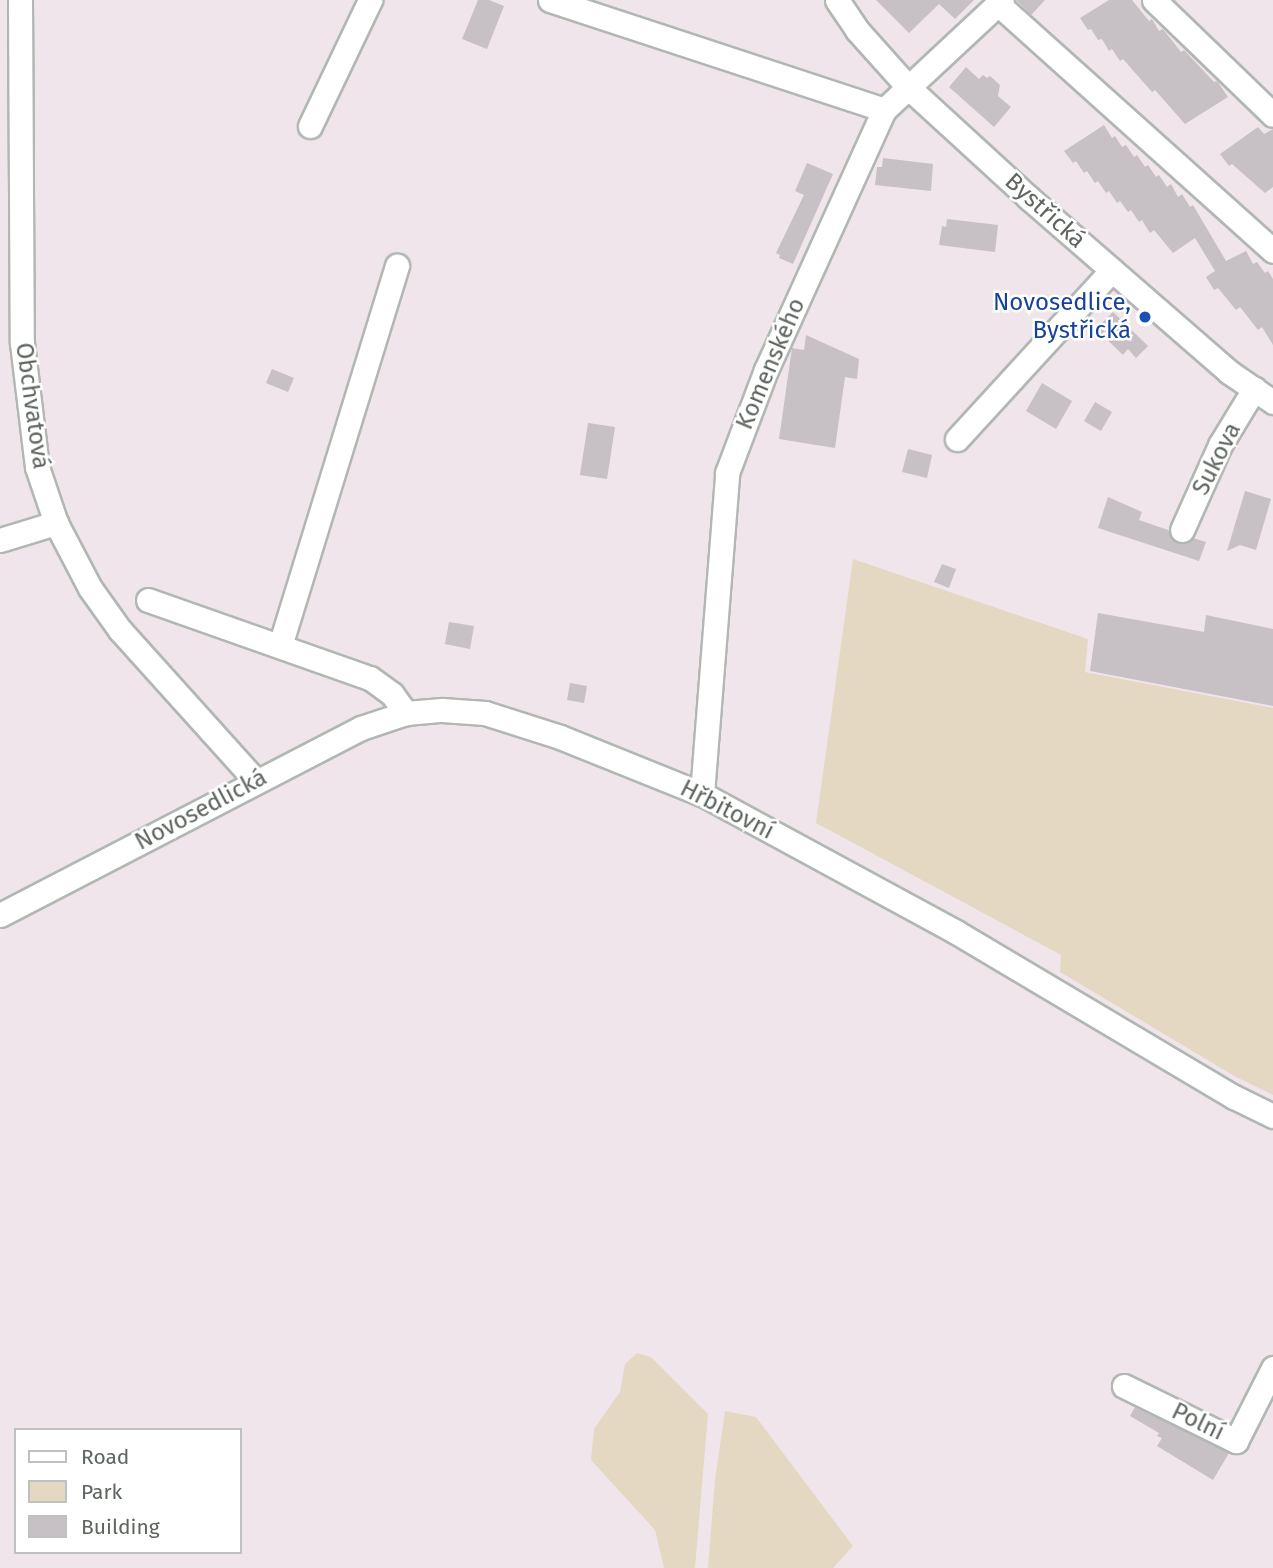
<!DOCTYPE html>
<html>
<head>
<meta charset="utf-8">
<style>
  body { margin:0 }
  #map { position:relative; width:1273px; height:1568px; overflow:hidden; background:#efe5eb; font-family:"Fira Sans",sans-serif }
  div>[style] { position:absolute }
  .green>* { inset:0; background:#e5d8c3 }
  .building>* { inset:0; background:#c7c0c5 }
  .roads { filter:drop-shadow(2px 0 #b1b7b2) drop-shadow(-2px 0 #b1b7b2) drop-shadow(0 2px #b1b7b2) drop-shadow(0 -2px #b1b7b2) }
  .minor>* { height:23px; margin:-11.5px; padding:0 11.5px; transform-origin:11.5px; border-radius:11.5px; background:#fff }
  .dots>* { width:19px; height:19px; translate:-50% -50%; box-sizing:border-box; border:4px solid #fff; border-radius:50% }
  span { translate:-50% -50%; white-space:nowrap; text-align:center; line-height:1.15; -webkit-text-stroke:5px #fff; paint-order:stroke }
  .street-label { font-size:24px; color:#5d655e }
  .transit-label { font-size:24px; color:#164399 }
  .right { translate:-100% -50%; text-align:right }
  .legend { position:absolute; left:14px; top:1428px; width:228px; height:126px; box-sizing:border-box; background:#fff; border:2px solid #bec1bf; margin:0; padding:9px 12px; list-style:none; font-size:21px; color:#5d655e }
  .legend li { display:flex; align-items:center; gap:14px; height:35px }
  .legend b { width:35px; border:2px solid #bec1bf }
</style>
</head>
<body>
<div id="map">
  <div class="green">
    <i style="clip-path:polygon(853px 559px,1088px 639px,1085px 672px,1273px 708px,1273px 1095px,1236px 1077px,1060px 972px,1061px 955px,816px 823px)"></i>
    <i style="clip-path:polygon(637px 1353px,651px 1357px,708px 1414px,695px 1568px,664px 1568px,655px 1530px,591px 1460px,594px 1429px,620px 1392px,625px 1364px)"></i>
    <i style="clip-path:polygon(725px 1411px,756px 1417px,853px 1546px,833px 1568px,708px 1568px,715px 1480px)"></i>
  </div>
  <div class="building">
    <i style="clip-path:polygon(478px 0,489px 0,504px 6px,487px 49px,462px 39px)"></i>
    <i style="clip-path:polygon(876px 0,974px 0,955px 19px,939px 4px,909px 33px)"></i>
    <i style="clip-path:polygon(1016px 0,1045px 0,1031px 15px)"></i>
    <i style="clip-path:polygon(1109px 0,1132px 0,1149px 21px,1152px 19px,1159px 31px,1163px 29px,1181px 52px,1184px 50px,1214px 82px,1217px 81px,1228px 97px,1185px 124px,1155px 90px,1152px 92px,1123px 59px,1120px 61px,1112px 49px,1109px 51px,1102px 39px,1098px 40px,1091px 29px,1088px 30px,1080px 18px)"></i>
    <i style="clip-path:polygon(966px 67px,979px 79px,983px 75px,987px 78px,990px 76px,1000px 85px,998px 96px,1011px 107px,994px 127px,949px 87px)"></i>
    <i style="clip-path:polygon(1104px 125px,1112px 138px,1115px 136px,1122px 147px,1126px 145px,1134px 157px,1137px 155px,1145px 167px,1148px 165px,1156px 177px,1159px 175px,1167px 187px,1171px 184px,1178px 197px,1182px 194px,1190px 207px,1193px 205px,1226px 261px,1246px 251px,1253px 264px,1257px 262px,1265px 273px,1268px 271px,1273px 279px,1273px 345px,1262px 327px,1258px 330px,1240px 307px,1236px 310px,1218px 288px,1214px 290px,1206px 277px,1215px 271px,1195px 238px,1173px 253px,1154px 230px,1150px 233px,1142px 220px,1139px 222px,1131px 210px,1128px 212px,1120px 201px,1117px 203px,1109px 191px,1106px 193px,1098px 181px,1095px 183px,1087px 171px,1084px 173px,1076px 161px,1073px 163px,1064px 151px)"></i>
    <i style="clip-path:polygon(1258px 127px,1264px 134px,1273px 129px,1273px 187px,1265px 193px,1232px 164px,1229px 166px,1220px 154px)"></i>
    <i style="clip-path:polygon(883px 158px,933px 164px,931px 191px,875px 185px,877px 167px,882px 167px)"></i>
    <i style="clip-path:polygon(807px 163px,833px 174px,793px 264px,779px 258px,780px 255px,776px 253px,804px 195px,795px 191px)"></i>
    <i style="clip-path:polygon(947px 219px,998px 225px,995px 252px,939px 245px,942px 226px,946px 227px)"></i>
    <i style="clip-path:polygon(1113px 312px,1148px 346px,1136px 358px,1128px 349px,1123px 355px,1096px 329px)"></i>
    <i style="clip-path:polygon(806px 335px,859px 359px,857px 379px,845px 377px,835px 448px,779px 439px,792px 348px,804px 350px)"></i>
    <i style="clip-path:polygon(272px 369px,294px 378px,288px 392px,266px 383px)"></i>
    <i style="clip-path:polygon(1042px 383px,1072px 401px,1056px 429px,1026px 411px)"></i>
    <i style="clip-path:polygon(1095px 402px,1112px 412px,1101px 431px,1084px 421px)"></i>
    <i style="clip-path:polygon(588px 423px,615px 427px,607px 479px,580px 475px)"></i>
    <i style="clip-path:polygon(908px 449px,932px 455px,927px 478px,902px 472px)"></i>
    <i style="clip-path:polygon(1245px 491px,1271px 499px,1256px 550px,1240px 545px,1227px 551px)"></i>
    <i style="clip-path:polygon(1108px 497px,1142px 512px,1139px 520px,1168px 530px,1176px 542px,1184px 544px,1193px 538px,1206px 542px,1199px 561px,1098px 528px)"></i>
    <i style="clip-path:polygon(942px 564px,956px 569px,949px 588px,934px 582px)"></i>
    <i style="clip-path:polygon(1098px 613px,1204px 632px,1206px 615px,1273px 629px,1273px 706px,1090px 671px)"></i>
    <i style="clip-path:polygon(449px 622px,474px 626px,470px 649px,445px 644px)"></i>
    <i style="clip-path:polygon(570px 683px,587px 686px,584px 703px,567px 700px)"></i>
    <i style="clip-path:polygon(1135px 1407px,1229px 1453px,1213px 1480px,1157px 1446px,1162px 1438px,1157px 1436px,1159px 1433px,1130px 1416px)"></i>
  </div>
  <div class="roads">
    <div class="minor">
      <i style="left:20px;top:0;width:343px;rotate:89.7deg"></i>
      <i style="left:22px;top:343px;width:125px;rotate:83.1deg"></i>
      <i style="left:37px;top:467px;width:59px;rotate:71.3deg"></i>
      <i style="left:56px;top:523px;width:73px;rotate:62.4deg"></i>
      <i style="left:90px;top:588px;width:52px;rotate:54.5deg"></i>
      <i style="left:120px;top:630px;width:203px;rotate:48deg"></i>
      <i style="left:550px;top:0;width:352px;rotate:18.2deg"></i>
      <i style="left:837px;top:0;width:36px;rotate:56deg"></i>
      <i style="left:857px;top:30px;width:78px;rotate:48.1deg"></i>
      <i style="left:909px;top:88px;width:163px;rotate:42.5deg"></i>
      <i style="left:1029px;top:198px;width:265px;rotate:41deg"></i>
      <i style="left:1229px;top:372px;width:53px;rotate:34.3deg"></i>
      <i style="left:1154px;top:0;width:165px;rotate:44deg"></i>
      <i style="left:998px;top:4px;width:370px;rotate:41.9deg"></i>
      <i style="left:310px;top:126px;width:140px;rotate:-64.5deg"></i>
      <i style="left:957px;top:439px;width:229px;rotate:-47.5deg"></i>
      <i style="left:1182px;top:530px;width:93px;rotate:-65.9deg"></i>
      <i style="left:1220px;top:445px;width:66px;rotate:-58.7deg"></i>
      <i style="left:0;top:540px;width:59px;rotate:-16.9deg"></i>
      <i style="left:148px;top:600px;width:235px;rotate:19.4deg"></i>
      <i style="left:370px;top:678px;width:27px;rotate:36deg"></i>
      <i style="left:392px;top:694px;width:24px;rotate:54deg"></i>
      <i style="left:280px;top:646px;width:398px;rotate:-72.9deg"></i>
      <i style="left:702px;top:794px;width:322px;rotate:-85.5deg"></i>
      <i style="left:727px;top:473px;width:110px;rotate:-69.3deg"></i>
      <i style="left:766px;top:370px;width:286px;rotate:-65.6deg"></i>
      <i style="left:884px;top:110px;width:161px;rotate:-43deg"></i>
      <i style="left:0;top:915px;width:407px;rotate:-27.4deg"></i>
      <i style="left:361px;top:728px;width:47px;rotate:-18.4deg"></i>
      <i style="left:406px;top:713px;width:36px;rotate:-5deg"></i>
      <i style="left:442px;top:710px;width:43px;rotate:4deg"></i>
      <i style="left:485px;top:713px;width:79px;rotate:17.7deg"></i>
      <i style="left:560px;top:737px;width:153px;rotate:21.9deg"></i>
      <i style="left:702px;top:794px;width:289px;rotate:28.5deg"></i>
      <i style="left:956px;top:932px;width:323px;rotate:30.7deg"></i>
      <i style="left:1234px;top:1097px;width:43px;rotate:26deg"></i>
      <i style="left:1124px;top:1386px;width:125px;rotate:26.2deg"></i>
      <i style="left:1236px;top:1441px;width:82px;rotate:-63.1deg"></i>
    </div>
  </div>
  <div class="dots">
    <i style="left:1145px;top:317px;background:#1a4fb4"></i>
  </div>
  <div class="street-label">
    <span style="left:1045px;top:211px;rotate:42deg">Bystřická</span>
    <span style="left:771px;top:364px;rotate:-67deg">Komenského</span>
    <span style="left:32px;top:406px;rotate:82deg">Obchvatová</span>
    <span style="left:1217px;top:459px;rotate:-63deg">Sukova</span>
    <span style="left:201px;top:810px;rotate:-28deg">Novosedlická</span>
    <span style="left:727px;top:810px;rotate:27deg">Hřbitovní</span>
    <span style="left:1198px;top:1422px;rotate:26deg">Polní</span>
  </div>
  <div class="transit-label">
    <span class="right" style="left:1131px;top:317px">Novosedlice,<br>Bystřická</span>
  </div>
  <ul class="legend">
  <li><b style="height:9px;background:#fff"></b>Road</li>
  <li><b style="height:19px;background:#e5d8c3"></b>Park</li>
  <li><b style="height:19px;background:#c7c0c5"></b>Building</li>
  </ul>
</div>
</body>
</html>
